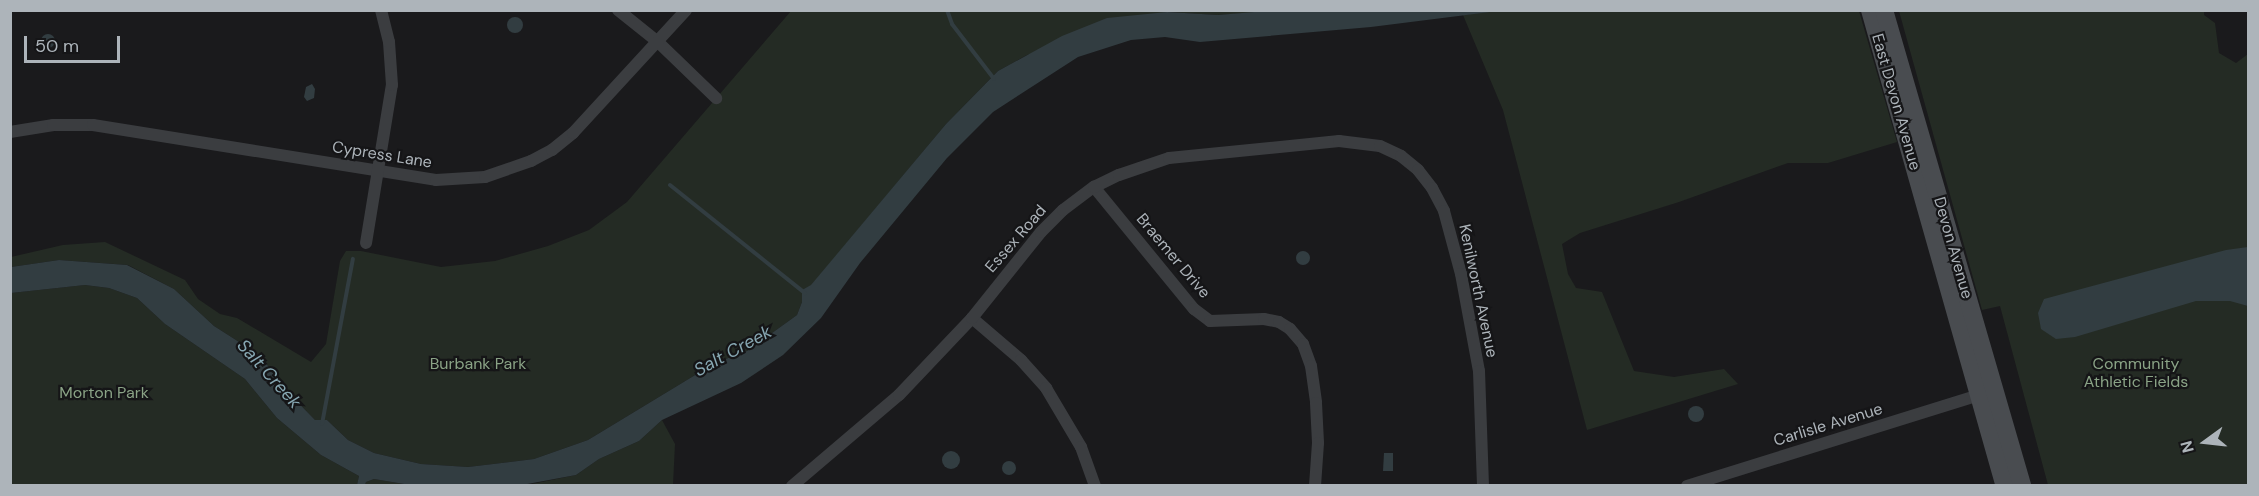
<!DOCTYPE html>
<html>
<head>
<meta charset="utf-8">
<style>
  body { margin:0 }
  #map { position:relative; width:2259px; height:496px; overflow:hidden; background:#1a1a1c; font-family:"DM Sans",sans-serif }
  div>[style] { position:absolute }
  .green>* { inset:0; background:#242b24 }
  .water>* { inset:0; background:#323d41 }
  .round { border-radius:50% }
  .stream>* { height:4px; margin:-2px; padding:0 2px; transform-origin:2px; border-radius:2px; background:#323d41 }
  .street>* { height:12px; margin:-6px; padding:0 6px; transform-origin:6px; border-radius:6px; background:#3b3d40 }
  .secondary>* { height:18px; margin:-9px; padding:0 9px; transform-origin:9px; border-radius:9px; background:#494c50 }
  span { translate:-50% -50%; white-space:nowrap; text-align:center; line-height:1.15; -webkit-text-stroke:4.5px #151517; paint-order:stroke }
  .street-label { font-size:16px; color:#adb4ba }
  .park-label { font-size:16px; color:#8aa386 }
  .water-label { font-size:18px; color:#87a7b2; font-style:italic }
  .frame { position:absolute; inset:0; border:12px solid #adb4ba; pointer-events:none }
  .north { position:absolute; left:2175px; top:412px; width:60px; height:60px; -webkit-text-stroke:4px #151517; paint-order:stroke; rotate:255deg; font-size:16px; font-weight:700; line-height:24px; text-align:center; color:#adb4ba }
  .north::after { content:''; display:block; margin:auto; width:21px; height:27px; background:#adb4ba; clip-path:polygon(50% 0,100% 100%,50% 72%,0 100%) }
  .scale { position:absolute; left:24px; top:36px; width:96px; height:27px; box-sizing:border-box; border:3px solid #adb4ba; border-top:0; padding-left:8px; font-size:18px; line-height:21px; white-space:nowrap; color:#adb4ba; -webkit-text-stroke:4px #151517; paint-order:stroke }
</style>
</head>
<body>
<div id="map">
  <div class="green">
    <i style="clip-path:polygon(1498px 10px,1859px 11px,1897px 142px,1828px 163px,1788px 163px,1679px 202px,1580px 233px,1562px 244px,1568px 274px,1576px 288px,1602px 292px,1634px 371px,1674px 377px,1724px 369px,1738px 384px,1587px 430px,1503px 110px,1463px 15px)"></i>
    <i style="clip-path:polygon(791px 11px,1278px 11px,1218px 15px,1167px 12px,1027px 55px,998px 71px,946px 124px,811px 286px,802px 290px,802px 302px,797px 315px,747px 351px,715px 363px,588px 440px,534px 459px,468px 467px,421px 464px,374px 453px,348px 440px,327px 420px,315px 420px,282px 386px,261px 356px,214px 326px,174px 289px,128px 265px,59px 260px,11px 267px,11px 257px,63px 245px,105px 242px,185px 280px,198px 299px,220px 314px,237px 318px,311px 362px,326px 344px,340px 261px,346px 251px,361px 251px,441px 267px,495px 261px,548px 246px,589px 230px,627px 202px)"></i>
    <i style="clip-path:polygon(1899px 11px,2204px 11px,2204px 15px,2215px 23px,2219px 53px,2236px 63px,2248px 54px,2248px 485px,2048px 485px,2000px 306px,1982px 310px)"></i>
    <i style="clip-path:polygon(85px 285px,109px 288px,137px 298px,165px 324px,245px 379px,277px 418px,321px 455px,359px 476px,357px 486px,11px 486px,11px 293px)"></i>
    <i style="clip-path:polygon(662px 420px,675px 444px,673px 485px,522px 486px,576px 475px,599px 459px,639px 441px)"></i>
    <i style="clip-path:polygon(374px 479px,410px 485px,365px 486px,366px 482px)"></i>
  </div>
  <div class="water">
    <i style="clip-path:polygon(1278px 10px,1498px 11px,1371px 27px,1200px 42px,1165px 37px,1131px 40px,1078px 57px,993px 112px,947px 158px,860px 263px,821px 318px,783px 355px,741px 383px,662px 420px,639px 441px,599px 459px,576px 475px,522px 485px,410px 485px,374px 479px,366px 482px,365px 485px,357px 485px,359px 476px,321px 455px,277px 418px,245px 379px,165px 324px,137px 298px,109px 288px,85px 285px,11px 293px,11px 267px,59px 260px,127px 265px,174px 289px,214px 326px,261px 356px,282px 386px,315px 420px,327px 420px,348px 440px,374px 453px,421px 464px,468px 467px,534px 459px,588px 440px,715px 363px,747px 351px,797px 315px,802px 302px,802px 290px,811px 285px,946px 124px,998px 71px,1062px 36px,1107px 18px,1167px 12px,1218px 15px)"></i>
    <i class="round" style="left:507px;top:17px;width:16px;height:16px"></i>
    <i class="round" style="left:41px;top:34px;width:14px;height:14px"></i>
    <i style="clip-path:polygon(312px 84px,315px 89px,314px 98px,307px 101px,304px 97px,306px 87px)"></i>
    <i style="clip-path:polygon(2248px 247px,2248px 306px,2230px 301px,2196px 301px,2075px 337px,2056px 339px,2041px 329px,2038px 313px,2044px 299px,2226px 250px)"></i>
    <i class="round" style="left:1296px;top:251px;width:14px;height:14px"></i>
    <i class="round" style="left:1688px;top:406px;width:16px;height:16px"></i>
    <i class="round" style="left:942px;top:451px;width:18px;height:18px"></i>
    <i style="clip-path:polygon(1384px 453px,1393px 453px,1393px 471px,1383px 471px)"></i>
    <i class="round" style="left:1002px;top:461px;width:14px;height:14px"></i>
  </div>
  <div class="stream">
    <i style="left:947px;top:10px;width:15px;rotate:70deg"></i>
    <i style="left:952px;top:24px;width:69px;rotate:52.6deg"></i>
    <i style="left:670px;top:185px;width:173px;rotate:38.7deg"></i>
    <i style="left:322px;top:424px;width:168px;rotate:-79.4deg"></i>
  </div>
  <div class="street">
    <i style="left:618px;top:10px;width:51px;rotate:38.7deg"></i>
    <i style="left:658px;top:42px;width:81px;rotate:44deg"></i>
    <i style="left:10px;top:132px;width:44px;rotate:-9.2deg"></i>
    <i style="left:53px;top:125px;width:40px"></i>
    <i style="left:93px;top:125px;width:347px;rotate:9.1deg"></i>
    <i style="left:436px;top:180px;width:49px;rotate:-3.5deg"></i>
    <i style="left:485px;top:177px;width:49px;rotate:-19.2deg"></i>
    <i style="left:531px;top:161px;width:24px;rotate:-28deg"></i>
    <i style="left:552px;top:150px;width:27px;rotate:-39deg"></i>
    <i style="left:573px;top:133px;width:167px;rotate:-47.4deg"></i>
    <i style="left:1094px;top:187px;width:158px;rotate:50.7deg"></i>
    <i style="left:1194px;top:309px;width:20px;rotate:37deg"></i>
    <i style="left:1210px;top:321px;width:54px;rotate:-2.1deg"></i>
    <i style="left:1264px;top:319px;width:15px;rotate:11deg"></i>
    <i style="left:1279px;top:322px;width:13px;rotate:32deg"></i>
    <i style="left:1290px;top:329px;width:20px;rotate:49deg"></i>
    <i style="left:1303px;top:344px;width:23px;rotate:70deg"></i>
    <i style="left:1311px;top:366px;width:37px;rotate:82deg"></i>
    <i style="left:1316px;top:403px;width:40px;rotate:87.1deg"></i>
    <i style="left:1318px;top:443px;width:43px;rotate:94deg"></i>
    <i style="left:366px;top:243px;width:160px;rotate:-80.7deg"></i>
    <i style="left:392px;top:85px;width:43px;rotate:-94deg"></i>
    <i style="left:389px;top:42px;width:33px;rotate:-104deg"></i>
    <i style="left:972px;top:318px;width:65px;rotate:40.6deg"></i>
    <i style="left:1021px;top:360px;width:38px;rotate:48deg"></i>
    <i style="left:1046px;top:388px;width:69px;rotate:59.3deg"></i>
    <i style="left:1081px;top:447px;width:41px;rotate:70.3deg"></i>
    <i style="left:792px;top:486px;width:140px;rotate:-40.4deg"></i>
    <i style="left:899px;top:395px;width:106px;rotate:-46.5deg"></i>
    <i style="left:972px;top:318px;width:110px;rotate:-51.3deg"></i>
    <i style="left:1041px;top:232px;width:31px;rotate:-45deg"></i>
    <i style="left:1063px;top:210px;width:39px;rotate:-37deg"></i>
    <i style="left:1094px;top:187px;width:28px;rotate:-26deg"></i>
    <i style="left:1119px;top:175px;width:53px;rotate:-18.8deg"></i>
    <i style="left:1169px;top:158px;width:171px;rotate:-5.7deg"></i>
    <i style="left:1339px;top:141px;width:41px;rotate:7deg"></i>
    <i style="left:1380px;top:146px;width:23px;rotate:25deg"></i>
    <i style="left:1401px;top:156px;width:22px;rotate:39deg"></i>
    <i style="left:1418px;top:170px;width:23px;rotate:52deg"></i>
    <i style="left:1432px;top:188px;width:26px;rotate:62deg"></i>
    <i style="left:1444px;top:211px;width:65px;rotate:74.9deg"></i>
    <i style="left:1461px;top:274px;width:99px;rotate:79.5deg"></i>
    <i style="left:1479px;top:371px;width:115px;rotate:88deg"></i>
    <i style="left:1687px;top:486px;width:306px;rotate:-17.3deg"></i>
  </div>
  <div class="secondary">
    <i style="left:1870px;top:10px;width:495px;rotate:74.2deg"></i>
    <i style="left:1884px;top:10px;width:496px;rotate:73.8deg"></i>
  </div>
  <div class="street-label">
    <span style="left:1896px;top:102px;rotate:74deg">East Devon Avenue</span>
    <span style="left:382px;top:155px;rotate:9deg">Cypress Lane</span>
    <span style="left:1016px;top:239px;rotate:-49deg">Essex Road</span>
    <span style="left:1953px;top:248px;rotate:74deg">Devon Avenue</span>
    <span style="left:1173px;top:256px;rotate:50deg">Braemer Drive</span>
    <span style="left:1478px;top:291px;rotate:78deg">Kenilworth Avenue</span>
    <span style="left:1828px;top:425px;rotate:-17deg">Carlisle Avenue</span>
  </div>
  <div class="park-label">
    <span style="left:478px;top:364px">Burbank Park</span>
    <span style="left:2136px;top:373px">Community<br>Athletic Fields</span>
    <span style="left:104px;top:393px">Morton Park</span>
  </div>
  <div class="water-label">
    <span style="left:733px;top:351px;rotate:-29deg">Salt Creek</span>
    <span style="left:269px;top:374px;rotate:48deg">Salt Creek</span>
  </div>
  <div class="frame"></div>
  <div class="north">N</div>
  <div class="scale">50 m</div>
</div>
</body>
</html>
